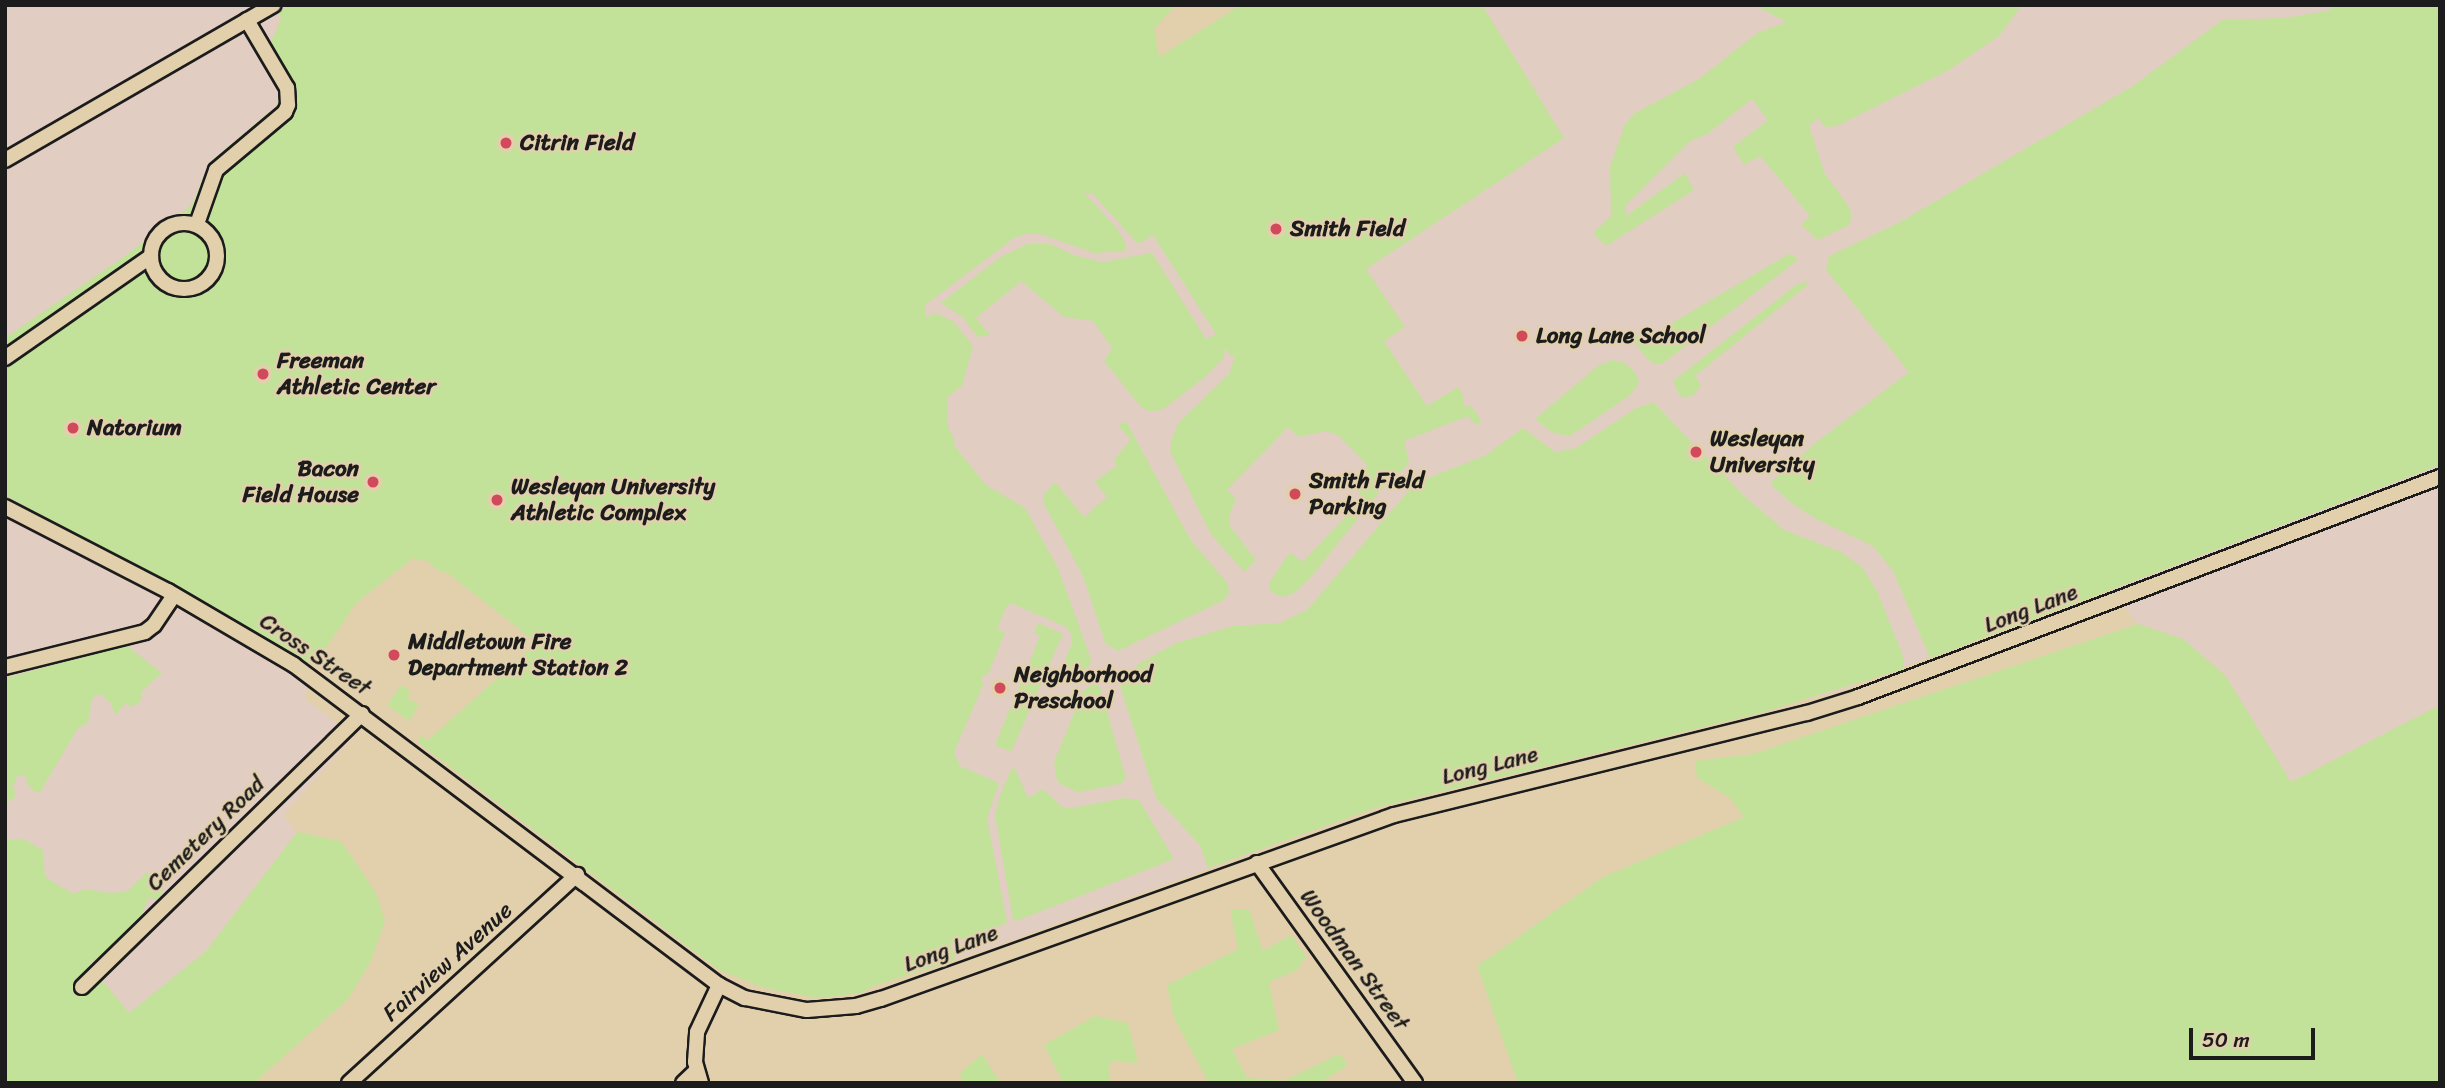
<!DOCTYPE html>
<html>
<head>
<meta charset="utf-8">
<style>
  body { margin:0 }
  #map { position:relative; width:2445px; height:1088px; overflow:hidden; background:#e2d0ad; font-family:Sriracha,sans-serif }
  div>[style] { position:absolute }
  .built>* { inset:0; background:#e2cdc2 }
  .green>* { inset:0; background:#c2e29a }
  .roads { filter:drop-shadow(2px 0 #1c1c1c) drop-shadow(-2px 0 #1c1c1c) drop-shadow(0 2px #1c1c1c) drop-shadow(0 -2px #1c1c1c) }
  .street>* { height:14px; margin:-7px; padding:0 7px; transform-origin:7px; border-radius:7px; background:#e2d0ad }
  .street>.ring { margin:-7px; padding:0; box-sizing:content-box; background:none; border:14px solid #e2d0ad; border-radius:50% }
  .dots>* { width:19px; height:19px; translate:-50% -50%; box-sizing:border-box; border:4px solid #e2d0ad; border-radius:50% }
  span { translate:-50% -50%; white-space:nowrap; text-align:center; line-height:1.15; -webkit-text-stroke:5px #e2d0ad; paint-order:stroke }
  .poi-label { font-size:23px; color:#1c1c1c; font-weight:700 }
  .left { translate:0 -50%; text-align:left }
  .right { translate:-100% -50%; text-align:right }
  .street-label { font-size:23px; color:#1c1c1c }
  .frame { position:absolute; inset:0; border:7px solid #1c1c1c; pointer-events:none }
  .scale { position:absolute; left:2189px; top:1028px; width:126px; height:32px; box-sizing:border-box; border:4px solid #1c1c1c; border-top:0; padding-left:9px; font-size:21px; line-height:24px; white-space:nowrap; color:#1c1c1c; -webkit-text-stroke:5px #e2d0ad; paint-order:stroke }
</style>
</head>
<body>
<div id="map">
  <div class="built">
    <i style="clip-path:polygon(5px 5px,291px 5px,279px 12px,281px 19px,276px 25px,286px 74px,276px 106px,209px 163px,192px 205px,122px 258px,5px 338px)"></i>
    <i style="clip-path:polygon(1482px 5px,1754px 5px,1787px 22px,1999px 36px,2022px 5px,2440px 5px,2440px 705px,2291px 782px,2225px 675px,2183px 639px,2138px 624px,2110px 589px,1836px 692px,1378px 807px,956px 960px,949px 943px,924px 420px,925px 298px,1109px 167px,1564px 138px)"></i>
    <i style="clip-path:polygon(5px 495px,309px 663px,305px 699px,354px 736px,283px 815px,297px 832px,206px 951px,129px 1014px,5px 855px)"></i>
  </div>
  <div class="green">
    <i style="clip-path:polygon(291px 5px,1176px 5px,1154px 29px,1159px 57px,1241px 5px,1482px 5px,1564px 138px,1366px 269px,1405px 327px,1384px 341px,1427px 406px,1458px 387px,1463px 395px,1463px 405px,1472px 407px,1482px 422px,1474px 424px,1468px 416px,1404px 441px,1409px 463px,1381px 490px,1310px 578px,1294px 593px,1282px 597px,1270px 591px,1269px 583px,1287px 556px,1292px 553px,1302px 562px,1364px 498px,1354px 488px,1365px 476px,1367px 465px,1338px 435px,1326px 431px,1299px 437px,1288px 427px,1227px 490px,1236px 499px,1230px 514px,1230px 526px,1256px 560px,1244px 572px,1210px 533px,1170px 451px,1172px 438px,1179px 422px,1229px 374px,1236px 354px,1232px 357px,1225px 348px,1224px 357px,1205px 377px,1162px 410px,1149px 411px,1141px 407px,1104px 361px,1112px 348px,1093px 321px,1064px 317px,1021px 281px,976px 318px,990px 335px,977px 337px,963px 317px,941px 303px,999px 258px,1027px 244px,1050px 244px,1074px 255px,1102px 262px,1152px 253px,1206px 339px,1216px 334px,1153px 235px,1138px 244px,1093px 194px,1084px 192px,1119px 231px,1125px 243px,1125px 251px,1094px 253px,1040px 234px,1026px 234px,1014px 238px,925px 305px,925px 318px,935px 313px,953px 321px,973px 346px,962px 386px,947px 397px,948px 427px,955px 441px,953px 444px,986px 485px,1025px 508px,1058px 568px,1091px 659px,1090px 665px,1071px 683px,1057px 679px,1072px 643px,1071px 634px,1066px 627px,1011px 603px,1006px 607px,997px 629px,1005px 632px,988px 675px,984px 674px,981px 681px,984px 683px,954px 752px,960px 766px,999px 783px,987px 818px,1007px 923px,950px 943px,956px 960px,873px 986px,861px 993px,817px 998px,765px 988px,719px 970px,420px 744px,419px 735px,428px 740px,537px 643px,445px 571px,442px 573px,424px 559px,419px 561px,415px 557px,357px 602px,319px 658px,309px 663px,5px 495px,5px 338px,122px 258px,192px 205px,209px 163px,276px 106px,286px 74px,270px 44px,281px 20px,279px 12px)"></i>
    <i style="clip-path:polygon(1754px 5px,2022px 5px,1999px 36px,1949px 70px,1837px 126px,1826px 127px,1818px 118px,1809px 126px,1825px 174px,1849px 207px,1852px 216px,1849px 225px,1818px 240px,1801px 225px,1810px 216px,1760px 156px,1744px 165px,1733px 147px,1768px 120px,1752px 99px,1707px 134px,1690px 141px,1626px 205px,1626px 216px,1685px 173px,1694px 190px,1606px 246px,1593px 233px,1611px 216px,1610px 167px,1625px 124px,1635px 113px,1699px 79px,1757px 33px,1787px 22px)"></i>
    <i style="clip-path:polygon(2339px 5px,2440px 5px,2440px 465px,1930px 658px,1893px 571px,1873px 546px,1818px 520px,1791px 503px,1770px 483px,1819px 440px,1909px 372px,1826px 270px,1829px 256px,1900px 222px,2133px 86px,2222px 20px,2284px 18px,2327px 11px)"></i>
    <i style="clip-path:polygon(1789px 254px,1798px 258px,1794px 263px,1662px 364px,1652px 364px,1629px 337px,1634px 332px,1643px 340px)"></i>
    <i style="clip-path:polygon(1805px 282px,1810px 283px,1695px 376px,1701px 386px,1694px 395px,1683px 398px,1678px 393px,1673px 381px,1796px 285px)"></i>
    <i style="clip-path:polygon(1613px 360px,1625px 363px,1635px 372px,1639px 383px,1629px 396px,1570px 436px,1553px 433px,1535px 419px,1599px 365px)"></i>
    <i style="clip-path:polygon(1653px 402px,1744px 496px,1784px 530px,1841px 552px,1862px 567px,1878px 593px,1904px 658px,1903px 669px,1760px 713px,1378px 807px,1208px 868px,1200px 845px,1156px 798px,1120px 686px,1126px 675px,1140px 663px,1176px 643px,1233px 626px,1280px 623px,1308px 609px,1405px 495px,1423px 480px,1486px 455px,1523px 428px,1555px 452px,1576px 448px,1636px 408px)"></i>
    <i style="clip-path:polygon(1126px 421px,1190px 539px,1228px 584px,1229px 592px,1224px 600px,1118px 651px,1105px 643px,1083px 576px,1044px 504px,1043px 496px,1055px 482px,1084px 517px,1107px 497px,1095px 482px,1117px 465px,1114px 460px,1131px 439px,1118px 426px)"></i>
    <i style="clip-path:polygon(1038px 623px,1063px 634px,1011px 752px,995px 745px,1040px 636px,1034px 633px)"></i>
    <i style="clip-path:polygon(2138px 624px,2183px 639px,2225px 675px,2291px 782px,2440px 705px,2440px 1083px,1518px 1083px,1477px 966px,1603px 877px,1744px 817px,1729px 797px,1697px 778px,1695px 761px,1753px 754px)"></i>
    <i style="clip-path:polygon(126px 645px,162px 673px,141px 692px,142px 700px,132px 707px,126px 703px,115px 715px,111px 703px,101px 694px,92px 698px,88px 723px,78px 728px,39px 794px,29px 787px,24px 774px,17px 777px,13px 786px,16px 796px,6px 804px,5px 814px,5px 678px)"></i>
    <i style="clip-path:polygon(1093px 684px,1100px 687px,1126px 778px,1120px 784px,1078px 792px,1060px 784px,1056px 777px,1054px 762px,1083px 691px)"></i>
    <i style="clip-path:polygon(401px 685px,411px 692px,407px 699px,419px 704px,409px 721px,387px 705px)"></i>
    <i style="clip-path:polygon(1015px 768px,1028px 798px,1043px 789px,1062px 807px,1071px 808px,1124px 798px,1139px 800px,1174px 859px,1016px 921px,1013px 919px,995px 815px,1000px 795px,1011px 770px)"></i>
    <i style="clip-path:polygon(297px 832px,341px 841px,375px 891px,385px 921px,371px 961px,348px 999px,254px 1083px,5px 1083px,5px 837px,7px 840px,24px 839px,43px 850px,45px 877px,74px 894px,83px 889px,111px 893px,128px 891px,147px 872px,164px 890px,157px 900px,149px 897px,139px 923px,119px 938px,112px 948px,89px 964px,129px 1013px,206px 951px)"></i>
    <i style="clip-path:polygon(1230px 909px,1249px 909px,1263px 951px,1291px 935px,1306px 957px,1297px 970px,1269px 982px,1279px 1030px,1232px 1049px,1247px 1078px,1284px 1081px,1339px 1054px,1348px 1065px,1320px 1083px,1209px 1083px,1174px 1018px,1167px 985px,1238px 949px)"></i>
    <i style="clip-path:polygon(1095px 1016px,1128px 1023px,1138px 1063px,1109px 1061px,1110px 1083px,1063px 1083px,1044px 1045px)"></i>
    <i style="clip-path:polygon(982px 1054px,1000px 1083px,963px 1083px,960px 1073px)"></i>
  </div>
  <div class="roads">
    <div class="street">
      <i style="left:5px;top:160px;width:310px;rotate:-30deg"></i>
      <i class="ring" style="left:151px;top:223px;width:52px;height:52px"></i>
      <i style="left:197px;top:224px;width:57px;rotate:-70.6deg"></i>
      <i style="left:216px;top:170px;width:90px;rotate:-40deg"></i>
      <i style="left:285px;top:112px;width:8px;rotate:-67deg"></i>
      <i style="left:288px;top:105px;width:17px;rotate:-93deg"></i>
      <i style="left:287px;top:88px;width:79px;rotate:-120.5deg"></i>
      <i style="left:5px;top:358px;width:178px;rotate:-34.9deg"></i>
      <i style="left:5px;top:507px;width:183px;rotate:27.3deg"></i>
      <i style="left:168px;top:591px;width:146px;rotate:30.4deg"></i>
      <i style="left:294px;top:665px;width:532px;rotate:36.98deg"></i>
      <i style="left:719px;top:985px;width:29px;rotate:27deg"></i>
      <i style="left:745px;top:998px;width:63px;rotate:11deg"></i>
      <i style="left:807px;top:1010px;width:49px;rotate:-4.7deg"></i>
      <i style="left:856px;top:1006px;width:26px;rotate:-16deg"></i>
      <i style="left:881px;top:999px;width:545px;rotate:-19.73deg"></i>
      <i style="left:1394px;top:815px;width:425px;rotate:-13.9deg"></i>
      <i style="left:1807px;top:713px;width:53px;rotate:-17.4deg"></i>
      <i style="left:1858px;top:697px;width:622px;rotate:-20.71deg"></i>
      <i style="left:5px;top:667px;width:144px;rotate:-14deg"></i>
      <i style="left:145px;top:632px;width:11px;rotate:-38deg"></i>
      <i style="left:154px;top:625px;width:36px;rotate:-56deg"></i>
      <i style="left:1257px;top:863px;width:271px;rotate:54.3deg"></i>
      <i style="left:82px;top:987px;width:391px;rotate:-44.3deg"></i>
      <i style="left:349px;top:1083px;width:309px;rotate:-42.4deg"></i>
      <i style="left:683px;top:1083px;width:18px;rotate:-43deg"></i>
      <i style="left:701px;top:1083px;width:22px;rotate:-106deg"></i>
      <i style="left:695px;top:1062px;width:30px;rotate:-86deg"></i>
      <i style="left:697px;top:1032px;width:52px;rotate:-64.9deg"></i>
    </div>
  </div>
  <div class="dots">
    <i style="left:506px;top:143px;background:#d1495b"></i>
    <i style="left:1276px;top:229px;background:#d1495b"></i>
    <i style="left:1522px;top:336px;background:#d1495b"></i>
    <i style="left:263px;top:374px;background:#d1495b"></i>
    <i style="left:73px;top:428px;background:#d1495b"></i>
    <i style="left:1696px;top:452px;background:#d1495b"></i>
    <i style="left:373px;top:482px;background:#d1495b"></i>
    <i style="left:1295px;top:494px;background:#d1495b"></i>
    <i style="left:497px;top:500px;background:#d1495b"></i>
    <i style="left:394px;top:655px;background:#d1495b"></i>
    <i style="left:1000px;top:688px;background:#d1495b"></i>
  </div>
  <div class="poi-label">
    <span class="left" style="left:520px;top:143px">Citrin Field</span>
    <span class="left" style="left:1290px;top:229px">Smith Field</span>
    <span class="left" style="left:1536px;top:336px">Long Lane School</span>
    <span class="left" style="left:277px;top:374px">Freeman<br>Athletic Center</span>
    <span class="left" style="left:87px;top:428px">Natorium</span>
    <span class="left" style="left:1710px;top:452px">Wesleyan<br>University</span>
    <span class="right" style="left:359px;top:482px">Bacon<br>Field House</span>
    <span class="left" style="left:1309px;top:494px">Smith Field<br>Parking</span>
    <span class="left" style="left:511px;top:500px">Wesleyan University<br>Athletic Complex</span>
    <span class="left" style="left:408px;top:655px">Middletown Fire<br>Department Station 2</span>
    <span class="left" style="left:1014px;top:688px">Neighborhood<br>Preschool</span>
  </div>
  <div class="street-label">
    <span style="left:2031px;top:609px;rotate:-21deg">Long Lane</span>
    <span style="left:315px;top:655px;rotate:34deg">Cross Street</span>
    <span style="left:1490px;top:766px;rotate:-14deg">Long Lane</span>
    <span style="left:206px;top:834px;rotate:-44deg">Cemetery Road</span>
    <span style="left:951px;top:949px;rotate:-20deg">Long Lane</span>
    <span style="left:1354px;top:960px;rotate:54deg">Woodman Street</span>
    <span style="left:448px;top:962px;rotate:-42deg">Fairview Avenue</span>
  </div>
  <div class="frame"></div>
  <div class="scale">50 m</div>
</div>
</body>
</html>
